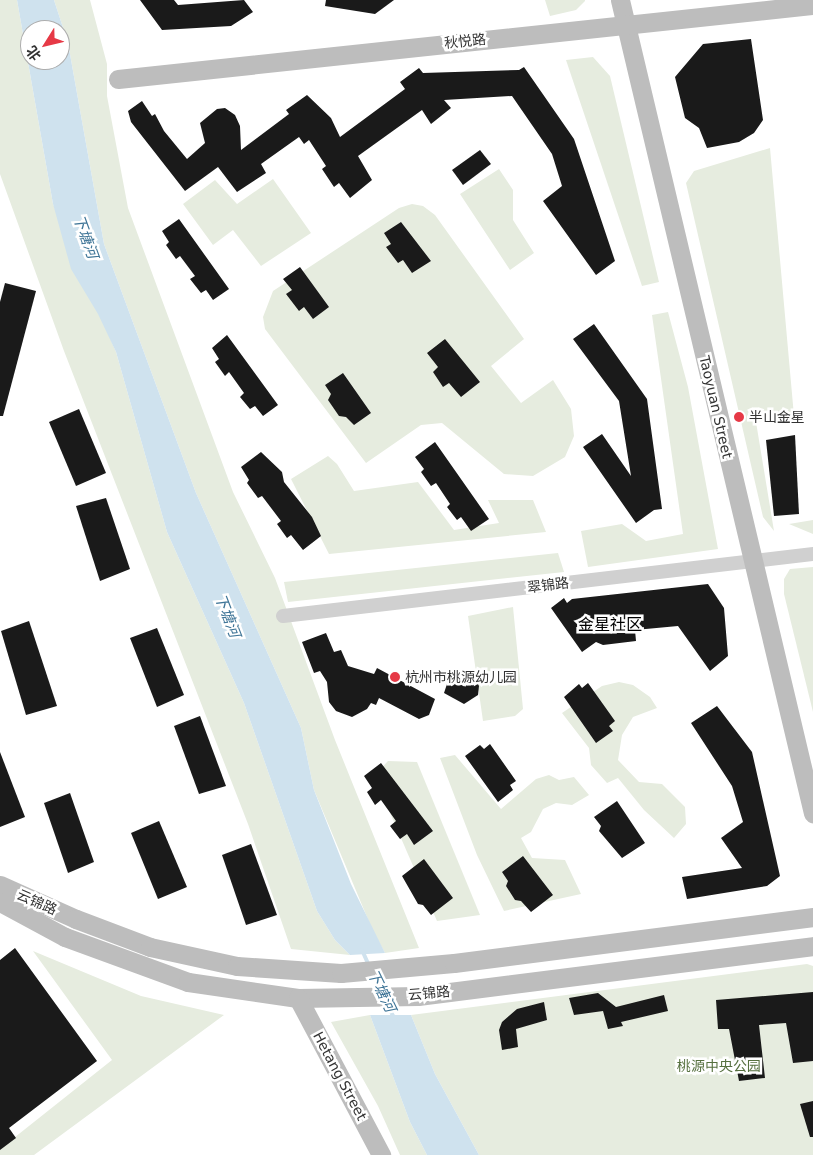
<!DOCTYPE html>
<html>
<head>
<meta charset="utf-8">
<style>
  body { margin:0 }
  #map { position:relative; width:813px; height:1155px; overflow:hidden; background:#fff; font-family:"DejaVu Sans","Noto Sans SC",sans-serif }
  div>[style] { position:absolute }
  .green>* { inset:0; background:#e6ecdf }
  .water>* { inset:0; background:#cfe2ee }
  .stream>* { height:4px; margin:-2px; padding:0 2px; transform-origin:2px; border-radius:2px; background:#cfe2ee }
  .building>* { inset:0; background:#1a1a1a }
  .street>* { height:14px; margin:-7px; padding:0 7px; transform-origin:7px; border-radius:7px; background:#d0d0d0 }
  .secondary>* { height:19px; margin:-9.5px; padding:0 9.5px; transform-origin:9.5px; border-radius:9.5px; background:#bdbdbd }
  .dots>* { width:14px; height:14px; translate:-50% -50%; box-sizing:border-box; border:2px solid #fff; border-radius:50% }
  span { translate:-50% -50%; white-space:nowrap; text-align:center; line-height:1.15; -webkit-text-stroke:5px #fff; paint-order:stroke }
  .street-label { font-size:14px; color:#333 }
  .poi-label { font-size:14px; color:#333 }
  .left { translate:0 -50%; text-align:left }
  .park-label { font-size:14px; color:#56703f }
  .water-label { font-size:15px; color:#3f7597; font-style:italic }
  .quarter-label { font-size:16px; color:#000 }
  .north { position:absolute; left:20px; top:20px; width:50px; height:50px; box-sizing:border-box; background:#fff; border:1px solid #adadad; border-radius:50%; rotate:234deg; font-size:14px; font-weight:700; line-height:20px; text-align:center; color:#333 }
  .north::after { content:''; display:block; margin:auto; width:18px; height:22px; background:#e63946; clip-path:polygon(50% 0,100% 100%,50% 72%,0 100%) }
</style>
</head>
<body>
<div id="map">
  <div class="green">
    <i style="clip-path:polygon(0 0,17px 0,53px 204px,116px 352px,167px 532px,244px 703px,317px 911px,335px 940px,350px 955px,291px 949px,248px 824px,64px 351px,0 174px)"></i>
    <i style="clip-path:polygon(54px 0,90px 0,107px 64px,107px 96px,128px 208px,233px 492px,275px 578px,335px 740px,419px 948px,385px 953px,372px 929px,314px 790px,301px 728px,196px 493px,104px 244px,68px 43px)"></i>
    <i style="clip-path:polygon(545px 0,585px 0,585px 1px,576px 10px,550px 16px)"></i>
    <i style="clip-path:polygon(593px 57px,610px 76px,659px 282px,642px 286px,566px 60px)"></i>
    <i style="clip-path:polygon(770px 148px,794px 416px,756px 422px,774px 531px,763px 517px,686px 183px,694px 171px)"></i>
    <i style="clip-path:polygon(499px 169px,513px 190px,513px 220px,534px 253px,510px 270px,460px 194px)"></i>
    <i style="clip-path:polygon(273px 179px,311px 233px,261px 266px,233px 230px,213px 245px,183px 204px,215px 180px,237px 204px)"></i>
    <i style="clip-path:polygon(412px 204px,423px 206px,435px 215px,524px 339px,491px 366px,521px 403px,553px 380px,571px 409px,574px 436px,565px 457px,533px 476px,504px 474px,442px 423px,421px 425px,366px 463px,265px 329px,263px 317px,273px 291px,399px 208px)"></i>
    <i style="clip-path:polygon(668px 312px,688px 387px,718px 549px,588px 567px,581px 531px,622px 524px,646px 541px,683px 534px,652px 315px)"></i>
    <i style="clip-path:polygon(328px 456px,337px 464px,354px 491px,418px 482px,454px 530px,499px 523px,488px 500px,533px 500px,546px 532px,329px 554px,291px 479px)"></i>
    <i style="clip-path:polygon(813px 520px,813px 534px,789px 524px)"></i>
    <i style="clip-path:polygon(558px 553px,564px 572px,288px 602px,284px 582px)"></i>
    <i style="clip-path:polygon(813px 567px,813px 712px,784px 594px,784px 579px,790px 569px)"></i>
    <i style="clip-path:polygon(513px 607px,523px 709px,515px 716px,483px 721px,468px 616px)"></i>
    <i style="clip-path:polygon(619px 682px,633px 685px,650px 697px,657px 708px,633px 717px,622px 735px,618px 760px,639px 782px,662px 784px,685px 807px,686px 824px,674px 838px,644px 810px,618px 778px,607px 783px,591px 765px,589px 748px,562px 713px,602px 686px)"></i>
    <i style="clip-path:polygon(455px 755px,501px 809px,536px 779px,549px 775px,559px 780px,574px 777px,589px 795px,572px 805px,556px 803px,543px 809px,531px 832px,521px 838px,532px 858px,565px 860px,581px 894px,504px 911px,477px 855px,440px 758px)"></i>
    <i style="clip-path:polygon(388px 761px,417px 762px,480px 915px,437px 921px,374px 776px)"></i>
    <i style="clip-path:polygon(33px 951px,141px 996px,224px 1015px,34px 1155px,0 1155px,0 1149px,112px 1060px)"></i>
    <i style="clip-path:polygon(807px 964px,813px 966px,813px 1155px,479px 1155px,435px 1074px,411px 1015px)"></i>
    <i style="clip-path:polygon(370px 1015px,410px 1122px,427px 1155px,400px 1155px,378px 1106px,331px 1022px)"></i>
  </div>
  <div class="water">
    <i style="clip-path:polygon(evenodd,17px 0,54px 0,68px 43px,104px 244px,196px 493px,301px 728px,314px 790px,351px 884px,385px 953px,350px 955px,335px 940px,317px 911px,244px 703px,167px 532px,116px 352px,98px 314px,71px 269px,53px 204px,17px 0,30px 30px,60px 30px,60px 60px,30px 60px,30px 30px)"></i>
    <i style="clip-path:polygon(370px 1015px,411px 1015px,435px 1074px,479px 1155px,427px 1155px,410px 1122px)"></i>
  </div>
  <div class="stream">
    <i style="left:362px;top:950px;width:17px;rotate:66deg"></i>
    <i style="left:375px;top:977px;width:15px;rotate:67deg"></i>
    <i style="left:386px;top:1002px;width:18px;rotate:63deg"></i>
  </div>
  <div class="building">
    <i style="clip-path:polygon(140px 0,174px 0,178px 5px,244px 0,253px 12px,231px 26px,162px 30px)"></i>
    <i style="clip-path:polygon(326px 0,394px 0,375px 14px,325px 6px)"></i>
    <i style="clip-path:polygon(751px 39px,763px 120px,754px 133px,739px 142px,707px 148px,699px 128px,685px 118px,675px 77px,703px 44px)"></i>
    <i style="clip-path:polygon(524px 67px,574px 139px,615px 261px,596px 275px,543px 201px,562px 186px,552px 154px,512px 96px,444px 100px,451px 108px,431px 124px,422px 110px,358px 156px,372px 180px,350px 198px,339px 183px,334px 187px,322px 169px,326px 166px,309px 140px,304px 144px,299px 137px,261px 164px,266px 173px,237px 192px,218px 167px,185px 191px,131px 122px,128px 111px,142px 101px,152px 116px,155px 114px,164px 131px,187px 159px,205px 143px,200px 123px,217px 109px,225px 108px,235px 115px,240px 126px,241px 150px,289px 114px,286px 110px,307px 95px,331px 118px,340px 137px,405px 89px,400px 82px,419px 68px,423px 73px,519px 70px)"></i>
    <i style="clip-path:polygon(480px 150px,491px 164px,463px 185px,452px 170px)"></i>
    <i style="clip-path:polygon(179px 219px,229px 289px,213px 300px,206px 290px,201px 293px,190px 279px,195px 276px,180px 256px,176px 259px,166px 245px,169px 242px,162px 231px)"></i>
    <i style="clip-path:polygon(401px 222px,431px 261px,412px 273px,403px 260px,398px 263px,386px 247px,391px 244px,384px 233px)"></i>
    <i style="clip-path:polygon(300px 267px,329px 307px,313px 319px,304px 307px,299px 311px,286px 294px,292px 290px,283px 279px)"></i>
    <i style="clip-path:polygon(5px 283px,36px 291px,3px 416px,0 416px,0 302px)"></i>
    <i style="clip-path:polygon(594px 324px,647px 399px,662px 509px,654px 510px,636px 523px,583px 447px,602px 434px,631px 476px,619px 401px,573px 339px)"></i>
    <i style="clip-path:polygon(227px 335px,278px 405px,263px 416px,255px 406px,250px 409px,240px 397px,244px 393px,229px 372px,225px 376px,215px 362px,219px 359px,212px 348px)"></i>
    <i style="clip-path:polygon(445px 339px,480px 382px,461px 397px,449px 383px,443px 387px,433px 372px,438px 367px,427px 353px)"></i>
    <i style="clip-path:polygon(343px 373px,371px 413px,354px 425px,346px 417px,339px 416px,328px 400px,331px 394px,325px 385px)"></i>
    <i style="clip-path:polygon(79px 409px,106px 473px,76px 486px,49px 422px)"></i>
    <i style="clip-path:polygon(795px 435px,799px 514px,774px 516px,766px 440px)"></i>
    <i style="clip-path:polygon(435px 442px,489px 519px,471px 531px,461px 517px,457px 520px,447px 507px,450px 504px,436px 483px,431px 486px,421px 472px,424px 469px,415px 457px)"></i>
    <i style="clip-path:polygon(261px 452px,282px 472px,284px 482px,312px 517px,321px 536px,303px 550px,291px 535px,287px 538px,277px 524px,281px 521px,262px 496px,258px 498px,247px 483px,249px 480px,241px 467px)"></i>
    <i style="clip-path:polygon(106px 498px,130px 569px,100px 581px,76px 506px)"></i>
    <i style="clip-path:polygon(708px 584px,724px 608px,728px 656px,710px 671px,678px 626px,635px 630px,636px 641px,603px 645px,596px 642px,582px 652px,551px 608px,564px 598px,567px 603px,572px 599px)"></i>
    <i style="clip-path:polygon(29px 621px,57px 706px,26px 715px,1px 631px)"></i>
    <i style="clip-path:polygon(157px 628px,184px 695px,157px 707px,130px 638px)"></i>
    <i style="clip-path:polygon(326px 633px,334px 652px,341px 650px,348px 666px,374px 674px,377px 668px,435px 699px,429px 715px,419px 719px,379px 698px,376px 705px,371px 703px,367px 709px,352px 717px,336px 711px,329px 702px,327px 682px,320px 671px,314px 673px,302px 642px)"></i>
    <i style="clip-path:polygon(466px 673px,474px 677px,479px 686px,478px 695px,464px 704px,444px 693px,448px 681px)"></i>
    <i style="clip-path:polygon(588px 683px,615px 721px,609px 726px,613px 731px,596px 743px,564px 697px,579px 684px,582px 688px)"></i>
    <i style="clip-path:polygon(717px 706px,752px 752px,780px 876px,767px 886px,687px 899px,682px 877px,742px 868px,721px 838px,743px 822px,732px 786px,691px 723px)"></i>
    <i style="clip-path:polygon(200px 716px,226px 786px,199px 794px,174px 726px)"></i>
    <i style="clip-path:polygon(490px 744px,516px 781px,510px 785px,513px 790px,498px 802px,465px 756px,480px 745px,484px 749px)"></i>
    <i style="clip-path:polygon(0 752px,25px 817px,0 827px)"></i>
    <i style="clip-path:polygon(381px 763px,433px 831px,414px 845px,407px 834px,400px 839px,390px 826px,396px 821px,381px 800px,375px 805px,367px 792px,372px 788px,364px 776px)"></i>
    <i style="clip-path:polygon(70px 793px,94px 862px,68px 873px,44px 803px)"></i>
    <i style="clip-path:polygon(617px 801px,645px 843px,622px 858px,599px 831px,601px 826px,594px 817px)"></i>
    <i style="clip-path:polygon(159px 821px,187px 887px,158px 899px,131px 833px)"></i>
    <i style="clip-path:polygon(251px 844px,277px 915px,246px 925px,222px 855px)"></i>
    <i style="clip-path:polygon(523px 856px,553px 895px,531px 912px,521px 901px,515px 900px,506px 886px,508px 881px,502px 872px)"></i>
    <i style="clip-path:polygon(424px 859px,453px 898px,431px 915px,423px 905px,418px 904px,402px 876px)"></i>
    <i style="clip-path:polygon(15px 948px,97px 1061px,9px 1128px,16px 1138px,0 1150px,0 960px)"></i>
    <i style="clip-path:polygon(813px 992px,813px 1061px,793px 1063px,786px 1023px,759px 1025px,765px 1078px,739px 1081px,729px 1029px,718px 1029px,716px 1000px)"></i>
    <i style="clip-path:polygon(598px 993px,616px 1007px,664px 995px,668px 1011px,621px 1022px,623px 1026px,608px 1029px,603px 1011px,574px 1015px,569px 998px)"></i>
    <i style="clip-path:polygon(544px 1002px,547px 1020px,516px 1029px,518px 1047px,502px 1050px,499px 1030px,502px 1022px,517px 1009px)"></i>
    <i style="clip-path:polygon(813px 1101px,813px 1137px,810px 1137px,800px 1104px)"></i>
  </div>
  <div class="street">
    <i style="left:283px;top:616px;width:534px;rotate:-6.67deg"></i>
  </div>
  <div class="secondary">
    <i style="left:620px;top:0;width:836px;rotate:76.65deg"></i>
    <i style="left:118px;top:79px;width:699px;rotate:-6.08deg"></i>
    <i style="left:0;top:885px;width:83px;rotate:24.1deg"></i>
    <i style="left:76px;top:919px;width:79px;rotate:20.7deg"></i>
    <i style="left:150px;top:947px;width:89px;rotate:12.3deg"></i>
    <i style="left:237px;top:966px;width:104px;rotate:3.9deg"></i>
    <i style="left:341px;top:973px;width:113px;rotate:-5.1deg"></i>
    <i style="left:454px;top:963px;width:362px;rotate:-7.3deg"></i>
    <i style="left:0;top:902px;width:74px;rotate:28.3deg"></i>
    <i style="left:65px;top:937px;width:131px;rotate:20.1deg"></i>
    <i style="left:188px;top:982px;width:111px;rotate:8.3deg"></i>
    <i style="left:298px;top:998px;width:120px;rotate:-1deg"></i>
    <i style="left:418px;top:996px;width:398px;rotate:-7.2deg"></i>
    <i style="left:298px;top:998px;width:178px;rotate:62.1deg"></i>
  </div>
  <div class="dots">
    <i style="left:739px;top:417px;background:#e63946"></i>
    <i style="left:395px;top:677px;background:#e63946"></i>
  </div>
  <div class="street-label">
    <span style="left:465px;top:41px;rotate:-6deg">秋悦路</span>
    <span style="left:716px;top:407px;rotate:77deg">Taoyuan Street</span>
    <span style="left:548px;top:585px;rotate:-7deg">翠锦路</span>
    <span style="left:37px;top:902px;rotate:24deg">云锦路</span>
    <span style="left:429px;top:993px;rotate:-5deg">云锦路</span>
    <span style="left:340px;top:1076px;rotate:62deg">Hetang Street</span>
  </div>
  <div class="poi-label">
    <span class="left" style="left:749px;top:417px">半山金星</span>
    <span class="left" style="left:405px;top:677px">杭州市桃源幼儿园</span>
  </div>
  <div class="park-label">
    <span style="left:719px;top:1066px">桃源中央公园</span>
  </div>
  <div class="water-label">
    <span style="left:85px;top:237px;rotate:70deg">下塘河</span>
    <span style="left:227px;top:616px;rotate:69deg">下塘河</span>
    <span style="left:381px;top:991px;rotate:64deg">下塘河</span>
  </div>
  <div class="quarter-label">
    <span style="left:610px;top:625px">金星社区</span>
  </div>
  <div class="north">北</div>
</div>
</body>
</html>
